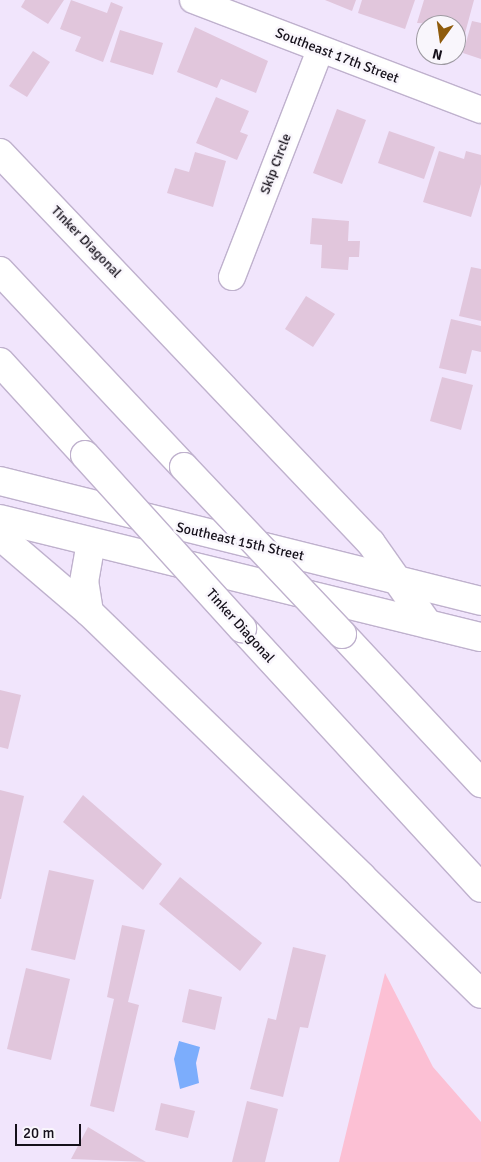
<!DOCTYPE html>
<html>
<head>
<meta charset="utf-8">
<style>
  body { margin:0 }
  #map { position:relative; width:481px; height:1162px; overflow:hidden; background:#f1e5fc; font-family:Signika,sans-serif }
  div>[style] { position:absolute }
  .green>* { inset:0; background:#fcc0d4 }
  .water>* { inset:0; background:#7cadfc }
  .building>* { inset:0; background:#e1c6dc }
  .roads { filter:drop-shadow(1px 0 #bfb1cd) drop-shadow(-1px 0 #bfb1cd) drop-shadow(0 1px #bfb1cd) drop-shadow(0 -1px #bfb1cd) }
  .minor>* { height:26px; margin:-13px; padding:0 13px; transform-origin:13px; border-radius:13px; background:#fff }
  .tertiary>* { height:28px; margin:-14px; padding:0 14px; transform-origin:14px; border-radius:14px; background:#fff }
  .secondary>* { height:28px; margin:-14px; padding:0 14px; transform-origin:14px; border-radius:14px; background:#fff }
  .motorway>* { height:28px; margin:-14px; padding:0 14px; transform-origin:14px; border-radius:14px; background:#fff }
  .bridges { filter:drop-shadow(1px 0 #bfb1cd) drop-shadow(-1px 0 #bfb1cd) drop-shadow(0 1px #bfb1cd) drop-shadow(0 -1px #bfb1cd) }
  .motorway-bridge>* { height:28px; margin:-14px; padding:0 14px; transform-origin:14px; border-radius:14px; background:#fff }
  span { translate:-50% -50%; white-space:nowrap; text-align:center; line-height:1.15; -webkit-text-stroke:5px #f9f6fc; paint-order:stroke }
  .street-label { font-size:14px; color:#15101a }
  .north { position:absolute; left:416px; top:15px; width:50px; height:50px; box-sizing:border-box; background:#f9f6fc; border:1px solid #9e9aa2; border-radius:50%; rotate:194deg; font-size:14px; font-weight:700; line-height:20px; text-align:center; color:#15101a }
  .north::after { content:''; display:block; margin:auto; width:18px; height:22px; background:#8f5b0c; clip-path:polygon(50% 0,100% 100%,50% 72%,0 100%) }
  .scale { position:absolute; left:15px; top:1124px; width:66px; height:22px; box-sizing:border-box; border:2px solid #15101a; border-top:0; padding-left:6px; font-size:15px; line-height:18px; white-space:nowrap; color:#15101a; -webkit-text-stroke:4px #f9f6fc; paint-order:stroke }
</style>
</head>
<body>
<div id="map">
  <div class="green">
    <i style="clip-path:polygon(385px 973px,433px 1067px,481px 1122px,481px 1162px,339px 1162px)"></i>
  </div>
  <div class="water">
    <i style="clip-path:polygon(179px 1041px,200px 1047px,196px 1063px,199px 1083px,180px 1089px,174px 1059px)"></i>
  </div>
  <div class="building">
    <i style="clip-path:polygon(25px 0,64px 0,48px 24px,21px 7px)"></i>
    <i style="clip-path:polygon(71px 0,107px 13px,111px 2px,123px 7px,103px 62px,75px 51px,81px 37px,60px 29px)"></i>
    <i style="clip-path:polygon(325px 0,356px 0,352px 11px)"></i>
    <i style="clip-path:polygon(362px 0,415px 0,405px 29px,358px 13px)"></i>
    <i style="clip-path:polygon(424px 0,474px 0,464px 37px,456px 35px,456px 25px,417px 23px)"></i>
    <i style="clip-path:polygon(472px 21px,481px 23px,481px 59px,463px 53px)"></i>
    <i style="clip-path:polygon(195px 27px,268px 61px,256px 93px,221px 79px,217px 88px,177px 72px)"></i>
    <i style="clip-path:polygon(120px 30px,163px 43px,153px 75px,110px 62px)"></i>
    <i style="clip-path:polygon(33px 51px,50px 62px,27px 97px,9px 86px)"></i>
    <i style="clip-path:polygon(216px 97px,249px 111px,240px 132px,248px 135px,237px 160px,196px 143px)"></i>
    <i style="clip-path:polygon(337px 109px,366px 120px,342px 184px,313px 173px)"></i>
    <i style="clip-path:polygon(389px 131px,435px 147px,424px 179px,378px 163px)"></i>
    <i style="clip-path:polygon(439px 151px,464px 159px,466px 151px,481px 155px,481px 184px,471px 217px,423px 202px)"></i>
    <i style="clip-path:polygon(195px 152px,226px 161px,213px 207px,167px 193px,175px 168px,189px 172px)"></i>
    <i style="clip-path:polygon(312px 218px,349px 221px,348px 241px,360px 241px,359px 257px,349px 257px,348px 270px,321px 268px,322px 245px,310px 244px)"></i>
    <i style="clip-path:polygon(471px 267px,481px 269px,481px 321px,459px 316px)"></i>
    <i style="clip-path:polygon(306px 296px,335px 314px,313px 347px,285px 329px)"></i>
    <i style="clip-path:polygon(451px 319px,481px 326px,481px 352px,472px 350px,466px 374px,439px 368px)"></i>
    <i style="clip-path:polygon(442px 377px,473px 385px,461px 430px,430px 421px)"></i>
    <i style="clip-path:polygon(0 690px,21px 695px,8px 749px,0 747px)"></i>
    <i style="clip-path:polygon(0 790px,24px 796px,1px 899px,0 899px)"></i>
    <i style="clip-path:polygon(83px 795px,162px 864px,143px 890px,63px 822px)"></i>
    <i style="clip-path:polygon(49px 870px,94px 880px,75px 960px,31px 950px)"></i>
    <i style="clip-path:polygon(180px 877px,262px 943px,240px 971px,159px 904px)"></i>
    <i style="clip-path:polygon(122px 925px,145px 930px,128px 1002px,139px 1005px,114px 1112px,90px 1106px,114px 999px,107px 997px)"></i>
    <i style="clip-path:polygon(293px 947px,326px 955px,308px 1028px,300px 1027px,283px 1097px,250px 1089px,268px 1018px,276px 1020px)"></i>
    <i style="clip-path:polygon(26px 968px,70px 979px,51px 1060px,7px 1049px)"></i>
    <i style="clip-path:polygon(189px 989px,222px 997px,215px 1030px,182px 1022px)"></i>
    <i style="clip-path:polygon(247px 1101px,278px 1109px,265px 1162px,232px 1162px)"></i>
    <i style="clip-path:polygon(161px 1103px,195px 1111px,188px 1138px,155px 1130px)"></i>
    <i style="clip-path:polygon(88px 1127px,146px 1162px,71px 1159px)"></i>
  </div>
  <div class="roads">
    <div class="minor">
      <i style="left:193px;top:0;width:308px;rotate:20.9deg"></i>
      <i style="left:232px;top:277px;width:243px;rotate:-68.8deg"></i>
    </div>
    <div class="tertiary">
      <i style="left:0;top:153px;width:538px;rotate:46.43deg"></i>
      <i style="left:371px;top:543px;width:99px;rotate:54.9deg"></i>
      <i style="left:0;top:536px;width:117px;rotate:40.5deg"></i>
      <i style="left:89px;top:612px;width:379px;rotate:44.1deg"></i>
    </div>
    <div class="secondary">
      <i style="left:0;top:481px;width:496px;rotate:14deg"></i>
      <i style="left:0;top:519px;width:495px;rotate:13.8deg"></i>
      <i style="left:89px;top:612px;width:30px;rotate:-99deg"></i>
      <i style="left:84px;top:582px;width:40px;rotate:-80deg"></i>
    </div>
    <div class="motorway">
      <i style="left:0;top:271px;width:269px;rotate:46.8deg"></i>
      <i style="left:0;top:362px;width:126px;rotate:47.6deg"></i>
      <i style="left:242px;top:628px;width:353px;rotate:47.4deg"></i>
      <i style="left:342px;top:634px;width:204px;rotate:47deg"></i>
      <i style="left:361px;top:876px;width:168px;rotate:44.5deg"></i>
    </div>
  </div>
  <div class="bridges">
    <div class="motorway-bridge">
      <i style="left:85px;top:455px;width:234px;rotate:47.8deg"></i>
      <i style="left:184px;top:467px;width:230px;rotate:46.6deg"></i>
    </div>
  </div>
  <div class="street-label">
    <span style="left:337px;top:56px;rotate:21deg">Southeast 17th Street</span>
    <span style="left:276px;top:164px;rotate:-69deg">Skip Circle</span>
    <span style="left:86px;top:242px;rotate:46deg">Tinker Diagonal</span>
    <span style="left:240px;top:542px;rotate:13deg">Southeast 15th Street</span>
    <span style="left:240px;top:626px;rotate:48deg">Tinker Diagonal</span>
  </div>
  <div class="north">N</div>
  <div class="scale">20 m</div>
</div>
</body>
</html>
